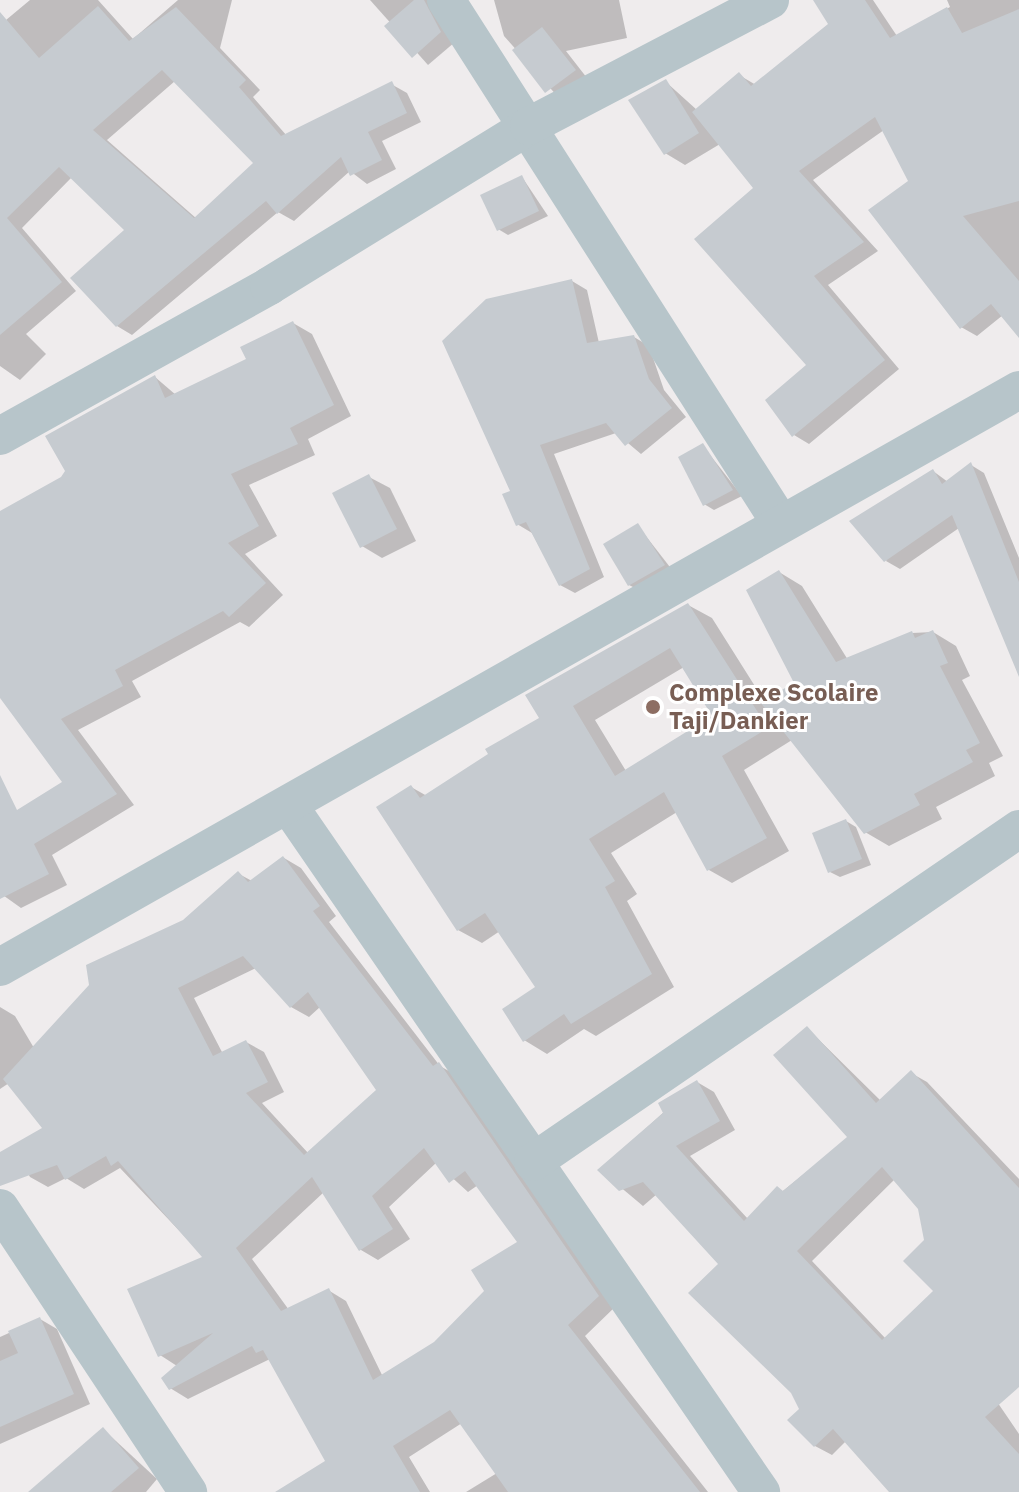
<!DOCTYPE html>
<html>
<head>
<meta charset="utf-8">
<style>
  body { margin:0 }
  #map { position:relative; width:1019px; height:1492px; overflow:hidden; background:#efeced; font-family:"IBM Plex Sans",sans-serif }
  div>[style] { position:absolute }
  .shadow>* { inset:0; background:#0003 }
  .building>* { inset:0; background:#c6cbd0 }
  .street>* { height:38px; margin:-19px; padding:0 19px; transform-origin:19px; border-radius:19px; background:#b7c5ca }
  .dots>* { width:22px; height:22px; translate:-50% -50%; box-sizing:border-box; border:4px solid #fff; border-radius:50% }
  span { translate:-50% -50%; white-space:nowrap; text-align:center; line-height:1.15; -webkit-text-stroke:6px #fff; paint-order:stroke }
  .education-label { font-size:24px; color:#785e54; font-weight:700 }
  .left { translate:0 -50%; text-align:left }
</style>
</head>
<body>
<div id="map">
  <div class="shadow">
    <i style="clip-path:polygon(evenodd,30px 0,98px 0,133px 39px,178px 0,232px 0,220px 48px,260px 90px,253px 97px,287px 136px,391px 84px,407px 93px,421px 122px,382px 141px,396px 169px,367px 184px,350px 171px,294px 221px,278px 212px,132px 335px,117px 326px,127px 230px,72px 177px,22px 228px,76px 291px,26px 334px,46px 354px,20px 380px,0 366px,0 25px,30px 0,175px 81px,256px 163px,197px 219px,107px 140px,175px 81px)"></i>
    <i style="clip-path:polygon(370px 0,440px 0,455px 42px,428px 65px)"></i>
    <i style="clip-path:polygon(494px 0,619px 0,627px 38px,566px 51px,587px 78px,559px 98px,504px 36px)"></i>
    <i style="clip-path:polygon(838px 0,873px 0,897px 36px,950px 7px,947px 0,1019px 0,1019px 329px,1003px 315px,977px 336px,961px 327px,911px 182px,884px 130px,813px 180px,878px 251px,828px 285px,899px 369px,809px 444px,794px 435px,809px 366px,755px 189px,720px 144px,685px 165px,665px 153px,666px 82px,697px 110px,739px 75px,756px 85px,830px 25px)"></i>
    <i style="clip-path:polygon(522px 177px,548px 216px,508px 235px,498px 229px)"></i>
    <i style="clip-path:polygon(572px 281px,587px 290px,599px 343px,634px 337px,649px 346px,664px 390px,686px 417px,641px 454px,616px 433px,554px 454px,604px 577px,575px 593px,560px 585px,532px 533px,517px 524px,513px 492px)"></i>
    <i style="clip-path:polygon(293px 323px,312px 334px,351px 416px,308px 439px,315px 455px,249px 485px,277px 536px,245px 554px,283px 595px,249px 627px,240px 622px,132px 681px,141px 697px,78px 730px,134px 805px,52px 855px,67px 885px,21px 908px,0 893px,0 810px,5px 820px,64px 783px,0 695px,0 513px,62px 479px,155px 377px,176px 395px,249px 360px)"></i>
    <i style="clip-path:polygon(703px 446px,742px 496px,714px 510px,704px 504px)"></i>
    <i style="clip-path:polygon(971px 465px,984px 473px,1019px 558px,1019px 624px,959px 528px,900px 569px,886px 561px,933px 471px,948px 482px)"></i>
    <i style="clip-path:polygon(369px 477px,390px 488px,416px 541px,382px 558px,362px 546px)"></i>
    <i style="clip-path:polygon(638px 526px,673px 571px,639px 590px,629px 585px)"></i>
    <i style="clip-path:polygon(evenodd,779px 572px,802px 586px,848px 660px,912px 633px,933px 632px,956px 646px,970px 676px,962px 680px,1003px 756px,989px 763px,995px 776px,936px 807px,942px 819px,889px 846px,865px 832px,792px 740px,744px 770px,789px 851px,732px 883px,709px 870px,677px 812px,611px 853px,637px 894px,627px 901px,674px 987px,596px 1036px,584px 1029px,547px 1054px,524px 1040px,538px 987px,500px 931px,482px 943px,458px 930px,411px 787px,427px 796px,542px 719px,688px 605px,712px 618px,765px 702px,797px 684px,779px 572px,684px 667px,715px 716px,626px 771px,595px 720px,684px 667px)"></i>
    <i style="clip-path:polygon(846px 821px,856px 827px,871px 865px,840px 877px,830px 872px)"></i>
    <i style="clip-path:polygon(evenodd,284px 858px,301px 868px,336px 916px,329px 922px,440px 1066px,456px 1075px,616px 1306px,585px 1336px,708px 1492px,466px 1492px,497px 1473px,462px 1423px,409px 1457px,430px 1492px,297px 1492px,327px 1462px,270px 1359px,188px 1399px,170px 1388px,177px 1366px,160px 1355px,205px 1258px,120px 1168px,84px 1189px,66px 1178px,48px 1187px,30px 1177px,13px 1147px,45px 1128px,9px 1083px,0 1089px,0 1007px,15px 1016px,34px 1048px,239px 874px,252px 881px,284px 858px,256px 968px,291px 1007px,309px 1017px,320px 1007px,379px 1091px,309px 1154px,262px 1103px,284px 1092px,264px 1052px,246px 1042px,223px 1054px,194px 998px,256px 968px,284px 858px,436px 1163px,468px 1192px,478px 1185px,520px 1243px,487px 1292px,435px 1343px,383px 1377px,346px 1301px,328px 1290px,289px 1310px,252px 1259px,324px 1192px,361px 1250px,378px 1260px,410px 1239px,389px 1207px,436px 1163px)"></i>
    <i style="clip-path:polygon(evenodd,807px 1028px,881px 1101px,911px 1073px,927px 1082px,1019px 1179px,1019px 1378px,987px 1387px,1019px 1434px,1019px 1492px,899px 1492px,846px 1441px,832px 1455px,815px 1446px,790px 1420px,801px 1409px,720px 1264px,657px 1194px,643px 1206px,600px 1170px,697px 1082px,714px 1092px,735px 1130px,690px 1156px,748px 1219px,850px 1137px,807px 1028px,895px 1179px,920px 1208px,936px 1291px,886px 1339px,812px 1261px,895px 1179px)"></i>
    <i style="clip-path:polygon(40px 1319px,57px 1329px,90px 1404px,0 1444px,0 1337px)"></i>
    <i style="clip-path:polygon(104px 1430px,157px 1479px,146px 1492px,31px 1492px)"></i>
  </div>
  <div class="building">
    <i style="clip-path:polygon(414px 0,424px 0,441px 32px,412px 58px,384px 26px)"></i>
    <i style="clip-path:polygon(813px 0,865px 0,890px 38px,947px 7px,962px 33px,1019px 9px,1019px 201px,963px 216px,1019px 281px,1019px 338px,991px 304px,960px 329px,868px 210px,908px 181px,875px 117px,799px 171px,864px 242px,814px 276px,885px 360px,792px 437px,765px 400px,806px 365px,694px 239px,753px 188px,692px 112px,739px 72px,751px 86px,828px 24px)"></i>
    <i style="clip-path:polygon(evenodd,98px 6px,129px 41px,176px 7px,246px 80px,239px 87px,281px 136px,392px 81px,407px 113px,368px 132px,382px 160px,350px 176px,341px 157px,277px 214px,266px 201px,116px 327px,70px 278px,124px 230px,59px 167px,7px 218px,62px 282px,0 335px,0 12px,39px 58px,98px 6px,162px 70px,253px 163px,194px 218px,93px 130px,162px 70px)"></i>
    <i style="clip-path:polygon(542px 27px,576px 70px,545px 93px,512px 50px)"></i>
    <i style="clip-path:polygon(666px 79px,699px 133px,664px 155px,628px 100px)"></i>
    <i style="clip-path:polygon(522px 175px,539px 211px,497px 231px,480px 195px)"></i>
    <i style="clip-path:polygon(572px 279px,587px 343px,634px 335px,649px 379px,672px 408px,625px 446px,606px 423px,540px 445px,590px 569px,559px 586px,526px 522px,516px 526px,502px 494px,510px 491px,442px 341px,486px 299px)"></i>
    <i style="clip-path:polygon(293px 321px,334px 405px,290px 428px,298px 444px,231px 474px,259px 526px,228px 543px,266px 583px,229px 617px,223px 611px,115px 670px,123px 686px,61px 719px,117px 794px,34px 844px,49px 874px,0 899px,0 775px,17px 810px,62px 782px,0 698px,0 511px,61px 477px,65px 471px,45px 436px,155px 375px,165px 398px,246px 359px,240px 347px)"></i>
    <i style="clip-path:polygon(703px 443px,733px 490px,703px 506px,678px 457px)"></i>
    <i style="clip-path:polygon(971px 462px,1019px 582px,1019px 677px,952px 515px,884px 562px,849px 521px,933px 469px,942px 484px)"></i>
    <i style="clip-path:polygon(369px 474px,397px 529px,360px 548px,332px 493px)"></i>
    <i style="clip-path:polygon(638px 523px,665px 565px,628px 586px,603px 544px)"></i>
    <i style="clip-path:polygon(779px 570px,836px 662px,912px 631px,915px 638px,933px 630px,948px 663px,940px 666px,980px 743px,966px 750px,973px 762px,914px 794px,920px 805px,864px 834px,760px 702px,794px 683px,746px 590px)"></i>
    <i style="clip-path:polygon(evenodd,688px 603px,768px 728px,722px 756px,767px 838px,707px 871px,664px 792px,589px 839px,615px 881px,605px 887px,652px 974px,571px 1024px,564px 1014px,523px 1042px,502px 1009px,535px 987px,485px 913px,457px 931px,376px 807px,411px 785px,420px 798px,488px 754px,485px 749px,539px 718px,525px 695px,688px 603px,670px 648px,712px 716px,615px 776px,573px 706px,670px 648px)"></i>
    <i style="clip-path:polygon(846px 819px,862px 859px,828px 873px,812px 833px)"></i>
    <i style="clip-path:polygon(evenodd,283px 856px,320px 906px,313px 911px,433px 1066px,439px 1062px,599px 1296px,568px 1325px,700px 1492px,508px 1492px,450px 1410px,393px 1446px,420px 1492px,275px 1492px,325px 1461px,263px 1350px,256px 1353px,252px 1346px,169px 1390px,161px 1378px,213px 1333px,158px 1357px,127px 1289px,202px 1257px,118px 1161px,111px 1166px,106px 1156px,65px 1180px,57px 1165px,0 1186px,0 1152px,42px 1128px,3px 1079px,89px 985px,86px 965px,183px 920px,238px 871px,248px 882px,283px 856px,243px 956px,290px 1008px,308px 992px,376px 1090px,304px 1155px,246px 1093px,268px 1082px,246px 1040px,213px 1056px,178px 988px,243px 956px,283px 856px,424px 1148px,449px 1183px,465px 1171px,517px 1242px,471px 1270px,484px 1291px,434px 1342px,373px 1380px,329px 1288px,281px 1311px,236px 1248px,312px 1177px,359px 1251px,393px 1229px,372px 1196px,424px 1148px)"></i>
    <i style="clip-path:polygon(evenodd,807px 1026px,876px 1103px,911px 1070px,1019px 1188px,1019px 1387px,985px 1417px,1019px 1454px,1019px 1492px,889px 1492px,833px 1429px,814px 1447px,787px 1420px,799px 1409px,791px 1393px,688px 1293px,718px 1264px,643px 1182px,619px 1191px,597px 1170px,663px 1113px,658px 1103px,697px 1080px,720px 1121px,676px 1146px,744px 1221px,777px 1186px,783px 1191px,847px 1137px,773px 1055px,807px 1026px,882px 1167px,918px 1209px,924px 1240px,903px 1261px,933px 1291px,882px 1340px,797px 1251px,882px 1167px)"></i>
    <i style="clip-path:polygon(40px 1317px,74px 1394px,0 1427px,0 1361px,18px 1353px,8px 1331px)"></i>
    <i style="clip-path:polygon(103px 1427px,139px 1468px,111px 1492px,28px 1492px)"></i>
  </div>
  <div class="street">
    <i style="left:446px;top:0;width:622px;rotate:57.41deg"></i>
    <i style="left:0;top:436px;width:308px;rotate:-29.1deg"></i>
    <i style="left:269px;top:286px;width:305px;rotate:-31.6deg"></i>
    <i style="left:529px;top:126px;width:272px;rotate:-27.6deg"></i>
    <i style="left:289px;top:806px;width:833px;rotate:55.47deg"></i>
    <i style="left:0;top:967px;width:1171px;rotate:-29.52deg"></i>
    <i style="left:533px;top:1162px;width:589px;rotate:-34.42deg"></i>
    <i style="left:0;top:1208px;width:341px;rotate:56.5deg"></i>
  </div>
  <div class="dots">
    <i style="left:653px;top:707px;background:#8d6e63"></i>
  </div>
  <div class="education-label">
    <span class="left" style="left:669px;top:707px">Complexe Scolaire<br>Taji/Dankier</span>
  </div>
</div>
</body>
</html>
